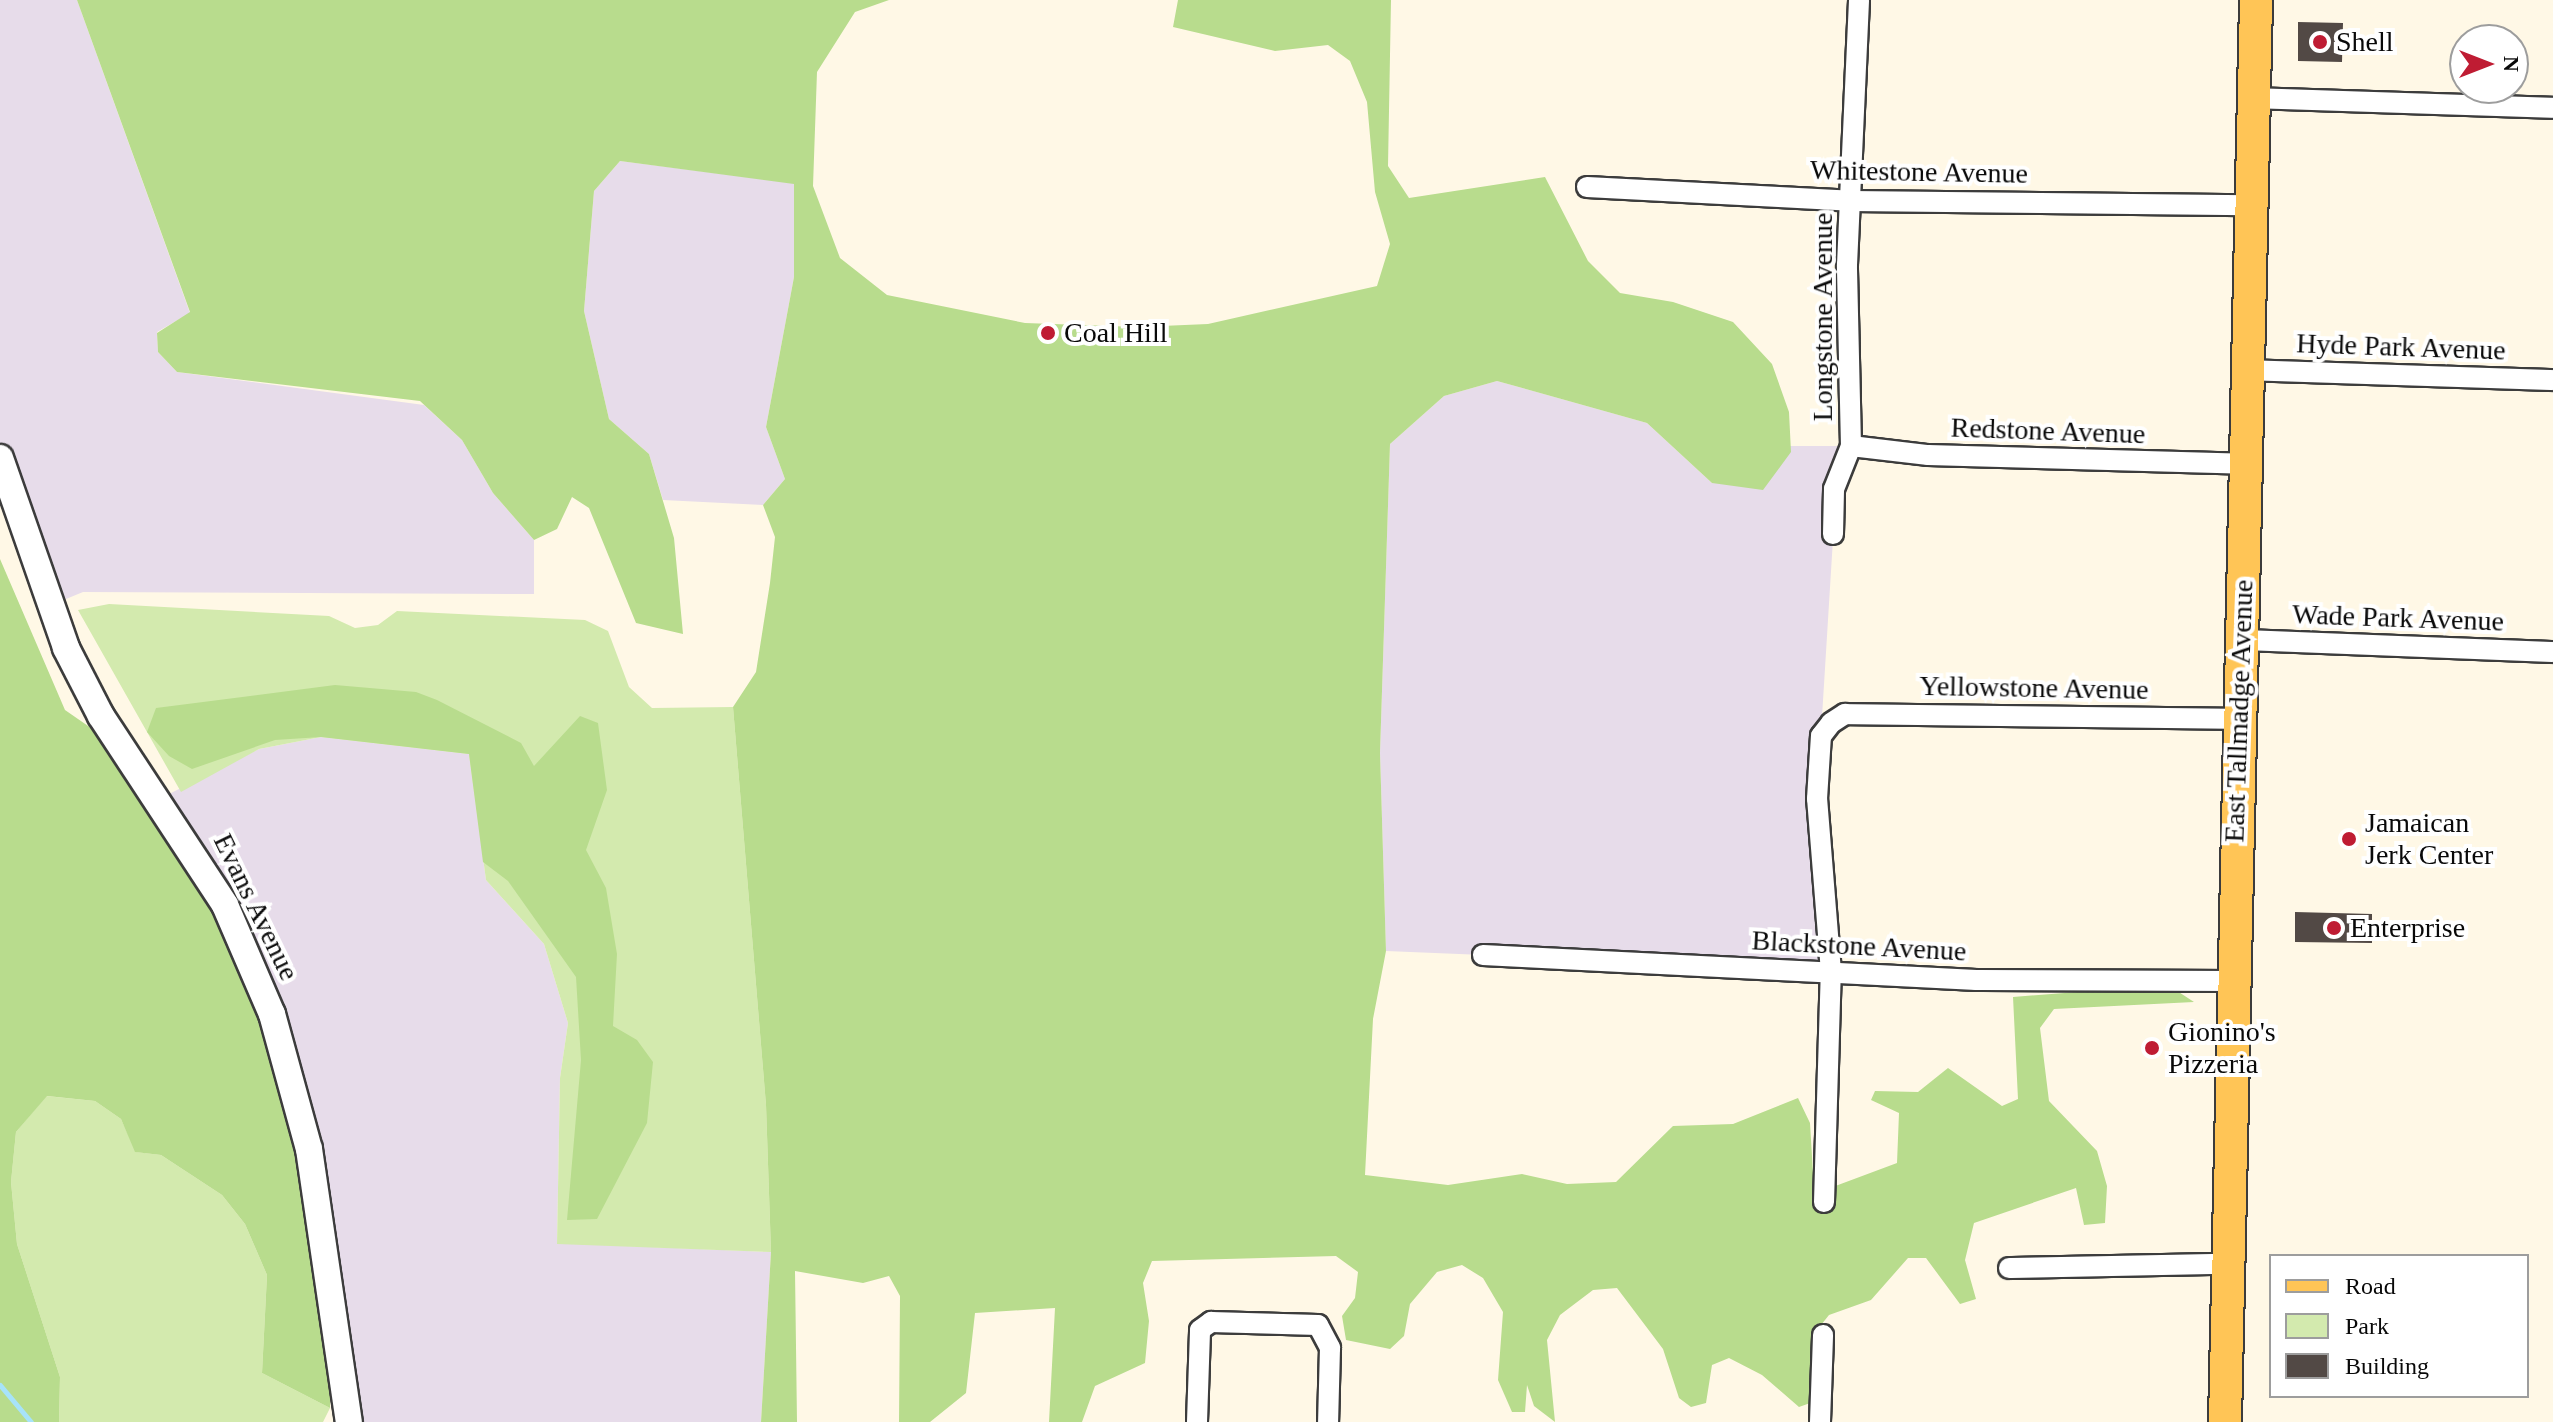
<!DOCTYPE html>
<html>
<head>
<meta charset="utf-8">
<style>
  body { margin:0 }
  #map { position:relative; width:2553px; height:1422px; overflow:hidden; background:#fff8e6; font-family:"Times New Roman",serif }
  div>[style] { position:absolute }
  .industrial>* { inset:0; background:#e7dcea }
  .green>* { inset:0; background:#d3eaae }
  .forest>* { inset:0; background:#b8dc8d }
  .stream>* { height:5px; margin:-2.5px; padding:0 2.5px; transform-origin:2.5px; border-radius:2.5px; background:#a7e3f9 }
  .building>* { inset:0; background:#524945 }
  .roads { filter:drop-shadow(2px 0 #3c3c3c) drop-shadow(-2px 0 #3c3c3c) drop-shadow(0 2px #3c3c3c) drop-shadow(0 -2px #3c3c3c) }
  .minor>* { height:20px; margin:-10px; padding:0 10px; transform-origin:10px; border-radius:10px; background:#fff }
  .tertiary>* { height:26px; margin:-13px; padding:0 13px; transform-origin:13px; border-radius:13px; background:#fff }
  .primary>* { height:32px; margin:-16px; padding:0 16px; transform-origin:16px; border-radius:16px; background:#ffc556 }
  .dots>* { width:22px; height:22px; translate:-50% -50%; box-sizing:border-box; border:4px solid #fff; border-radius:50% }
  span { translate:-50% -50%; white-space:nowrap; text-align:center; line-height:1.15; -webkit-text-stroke:8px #fff; paint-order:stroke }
  .poi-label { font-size:28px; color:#090909 }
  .left { translate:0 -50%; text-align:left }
  .street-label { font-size:28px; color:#090909 }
  .legend { position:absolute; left:2269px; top:1254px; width:260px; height:144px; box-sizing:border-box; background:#fff; border:2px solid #9d9d9d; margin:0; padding:10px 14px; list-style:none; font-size:24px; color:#090909 }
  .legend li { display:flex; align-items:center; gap:16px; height:40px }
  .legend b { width:40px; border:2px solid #9d9d9d }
  .north { position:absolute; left:2449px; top:24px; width:80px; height:80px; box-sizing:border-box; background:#fff; border:2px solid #9d9d9d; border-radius:50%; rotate:90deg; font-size:22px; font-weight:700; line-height:32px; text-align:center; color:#090909 }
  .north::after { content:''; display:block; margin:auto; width:28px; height:36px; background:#bf1c33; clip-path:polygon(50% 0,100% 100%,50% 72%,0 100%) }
</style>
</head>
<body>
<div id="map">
  <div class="industrial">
    <i style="clip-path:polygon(0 0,77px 0,190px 313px,157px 332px,158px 352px,177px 372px,424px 405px,462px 440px,493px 493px,534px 540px,534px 594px,83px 592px,49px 606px,0 458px)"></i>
    <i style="clip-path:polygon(620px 161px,794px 183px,794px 277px,766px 427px,785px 479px,763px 505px,663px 500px,649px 454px,609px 419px,584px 311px,594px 191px)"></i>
    <i style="clip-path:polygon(1497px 381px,1647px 423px,1712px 483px,1790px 452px,1790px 446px,1848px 446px,1833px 539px,1821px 733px,1826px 969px,1386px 951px,1380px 753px,1390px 444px,1444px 396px)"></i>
    <i style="clip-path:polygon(321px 737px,469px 754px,486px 880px,544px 944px,568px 1023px,560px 1078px,557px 1243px,771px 1252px,761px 1422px,349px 1422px,312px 1163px,159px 799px,259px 749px)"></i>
  </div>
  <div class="green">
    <i style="clip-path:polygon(109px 604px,329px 616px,355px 628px,378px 625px,397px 611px,585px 620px,608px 631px,629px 687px,652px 708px,733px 707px,766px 1105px,771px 1252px,557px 1244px,560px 1078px,568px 1023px,544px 944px,486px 880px,469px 754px,321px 737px,259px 749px,181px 792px,78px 610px)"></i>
    <i style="clip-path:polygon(46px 1096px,95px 1101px,121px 1119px,136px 1152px,161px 1155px,222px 1195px,245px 1224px,267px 1275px,262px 1373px,330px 1408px,323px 1422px,59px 1422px,60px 1377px,17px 1244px,11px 1182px,16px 1132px)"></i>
  </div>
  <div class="forest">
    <i style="clip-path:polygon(77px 0,889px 0,855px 12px,817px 72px,813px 186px,840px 258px,887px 295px,1025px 323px,1138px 327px,1208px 324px,1377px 286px,1390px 244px,1375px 192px,1367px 102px,1350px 61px,1328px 45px,1275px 51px,1173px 27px,1178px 0,1391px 0,1388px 166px,1409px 198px,1545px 177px,1588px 261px,1620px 293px,1673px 302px,1733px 322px,1772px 364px,1789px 412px,1791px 452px,1763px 490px,1712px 483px,1647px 423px,1497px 381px,1444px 396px,1390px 444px,1380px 753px,1386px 951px,1373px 1019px,1365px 1175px,1448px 1185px,1522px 1174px,1567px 1184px,1616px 1182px,1673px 1126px,1733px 1124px,1798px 1098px,1810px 1123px,1814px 1190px,1830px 1188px,1897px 1163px,1899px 1113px,1871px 1100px,1875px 1091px,1918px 1092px,1948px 1068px,2002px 1106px,2018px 1099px,2013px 997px,2168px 985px,2194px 1002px,2054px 1009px,2040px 1028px,2049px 1101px,2097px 1151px,2107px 1186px,2105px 1223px,2084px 1225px,2076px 1188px,1974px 1223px,1965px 1260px,1976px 1299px,1960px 1304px,1926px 1258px,1908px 1258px,1871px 1300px,1829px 1315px,1817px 1330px,1813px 1402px,1799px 1407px,1762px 1375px,1729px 1358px,1712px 1365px,1706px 1403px,1691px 1407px,1679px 1398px,1663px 1349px,1617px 1288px,1593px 1290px,1560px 1315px,1547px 1340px,1555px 1422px,1534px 1406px,1527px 1385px,1525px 1412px,1512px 1412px,1498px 1380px,1503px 1312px,1483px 1278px,1462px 1265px,1437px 1272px,1410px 1304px,1404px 1336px,1390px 1349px,1346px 1340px,1342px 1316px,1355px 1298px,1358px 1272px,1336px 1256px,1152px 1261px,1143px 1283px,1149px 1321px,1145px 1363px,1095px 1386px,1082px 1422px,1049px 1422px,1055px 1308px,975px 1313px,966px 1393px,930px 1422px,899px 1422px,900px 1296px,889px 1276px,863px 1283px,795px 1271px,797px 1422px,761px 1422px,771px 1252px,766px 1105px,733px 707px,756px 672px,770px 583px,775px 537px,763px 505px,785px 479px,766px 427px,794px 277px,794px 184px,620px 161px,594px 191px,584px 311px,609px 419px,649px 454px,674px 538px,683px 634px,636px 623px,589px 508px,572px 497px,557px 529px,534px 540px,493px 493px,462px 440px,420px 401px,177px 372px,158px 352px,157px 333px,190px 312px)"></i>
    <i style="clip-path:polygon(0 559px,65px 710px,91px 728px,195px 881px,257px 996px,306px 1176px,331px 1364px,330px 1408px,262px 1373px,267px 1275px,245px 1224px,222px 1195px,161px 1155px,135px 1152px,121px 1119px,95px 1101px,47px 1096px,16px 1132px,11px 1182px,17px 1244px,60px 1377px,59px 1422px,0 1422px)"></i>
    <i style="clip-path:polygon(335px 685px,416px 692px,437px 700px,521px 743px,534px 766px,580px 716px,598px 723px,607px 790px,586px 850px,606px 888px,617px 954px,613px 1026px,637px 1040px,653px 1062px,647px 1123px,597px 1219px,567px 1220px,581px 1060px,576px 977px,508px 881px,483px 862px,469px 754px,321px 737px,275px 740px,192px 769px,169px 756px,147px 732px,156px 708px)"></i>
  </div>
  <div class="stream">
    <i style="left:0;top:1385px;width:48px;rotate:50deg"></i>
  </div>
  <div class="building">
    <i style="clip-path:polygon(2298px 22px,2343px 23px,2342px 62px,2298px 61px)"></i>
    <i style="clip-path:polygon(2295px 912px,2372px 914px,2372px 943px,2295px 942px)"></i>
  </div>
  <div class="roads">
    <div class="minor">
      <i style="left:2253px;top:98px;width:300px;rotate:1.9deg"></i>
      <i style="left:1587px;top:187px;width:264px;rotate:3deg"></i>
      <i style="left:1851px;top:201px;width:398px;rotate:0.6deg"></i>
      <i style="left:2246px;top:370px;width:307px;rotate:1.9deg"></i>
      <i style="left:1851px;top:446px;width:78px;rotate:6.7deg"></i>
      <i style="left:1928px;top:455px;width:316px;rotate:1.6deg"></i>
      <i style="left:1833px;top:534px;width:45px;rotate:-88.7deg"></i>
      <i style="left:1834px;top:489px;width:46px;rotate:-68.4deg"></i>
      <i style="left:1851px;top:446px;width:181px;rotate:-91.3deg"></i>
      <i style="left:1847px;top:265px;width:265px;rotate:-87.4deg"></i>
      <i style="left:2242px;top:640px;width:311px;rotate:2.2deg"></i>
      <i style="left:1483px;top:955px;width:494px;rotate:2.9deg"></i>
      <i style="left:1976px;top:980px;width:255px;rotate:0.2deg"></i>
      <i style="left:1824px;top:1202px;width:230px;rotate:-88.3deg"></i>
      <i style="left:1831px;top:972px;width:174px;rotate:-94.6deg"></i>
      <i style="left:1817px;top:799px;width:63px;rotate:-86.4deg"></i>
      <i style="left:1821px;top:736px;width:16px;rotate:-52deg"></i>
      <i style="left:1831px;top:723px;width:17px;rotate:-33deg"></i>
      <i style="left:1845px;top:714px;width:394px;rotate:0.7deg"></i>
      <i style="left:2009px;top:1268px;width:218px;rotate:-1.1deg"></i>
      <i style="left:1197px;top:1422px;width:92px;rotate:-88.1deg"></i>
      <i style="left:1200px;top:1330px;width:14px;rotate:-36deg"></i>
      <i style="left:1211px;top:1322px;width:107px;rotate:1.6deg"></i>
      <i style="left:1318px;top:1325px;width:26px;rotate:62deg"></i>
      <i style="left:1330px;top:1348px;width:74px;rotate:91.5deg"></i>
      <i style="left:1820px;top:1422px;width:87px;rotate:-88deg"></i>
    </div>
    <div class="tertiary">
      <i style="left:0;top:458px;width:201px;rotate:70.8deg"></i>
      <i style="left:66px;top:648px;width:76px;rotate:62.8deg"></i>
      <i style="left:101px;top:716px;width:226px;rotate:56.7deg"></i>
      <i style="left:225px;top:905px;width:119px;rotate:66.7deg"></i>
      <i style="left:272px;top:1014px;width:140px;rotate:74.7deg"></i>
      <i style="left:309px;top:1149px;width:276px;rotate:81.7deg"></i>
    </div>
    <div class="primary">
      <i style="left:2225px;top:1422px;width:1422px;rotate:-88.75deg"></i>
    </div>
  </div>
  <div class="dots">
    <i style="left:2320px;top:42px;background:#bf1c33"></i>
    <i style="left:1048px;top:333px;background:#bf1c33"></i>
    <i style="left:2349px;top:839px;background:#bf1c33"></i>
    <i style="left:2334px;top:928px;background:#bf1c33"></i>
    <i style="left:2152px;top:1048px;background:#bf1c33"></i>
  </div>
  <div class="poi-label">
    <span class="left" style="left:2336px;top:42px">Shell</span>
    <span class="left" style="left:1064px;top:333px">Coal Hill</span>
    <span class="left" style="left:2365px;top:839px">Jamaican<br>Jerk Center</span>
    <span class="left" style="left:2350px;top:928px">Enterprise</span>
    <span class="left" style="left:2168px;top:1048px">Gionino's<br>Pizzeria</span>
  </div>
  <div class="street-label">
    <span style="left:1919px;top:172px;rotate:1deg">Whitestone Avenue</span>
    <span style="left:1823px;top:317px;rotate:-90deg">Longstone Avenue</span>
    <span style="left:2401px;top:347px;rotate:2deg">Hyde Park Avenue</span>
    <span style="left:2048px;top:431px;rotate:2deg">Redstone Avenue</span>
    <span style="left:2398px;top:618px;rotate:2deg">Wade Park Avenue</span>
    <span style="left:2034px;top:688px;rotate:1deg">Yellowstone Avenue</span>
    <span style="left:2239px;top:711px;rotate:-88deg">East Tallmadge Avenue</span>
    <span style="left:256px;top:907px;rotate:64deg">Evans Avenue</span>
    <span style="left:1859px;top:946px;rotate:3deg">Blackstone Avenue</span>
  </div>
  <ul class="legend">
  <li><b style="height:10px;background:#ffc556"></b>Road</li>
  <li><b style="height:22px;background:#d3eaae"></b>Park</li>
  <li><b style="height:22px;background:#524945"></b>Building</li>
  </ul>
  <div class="north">N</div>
</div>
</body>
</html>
